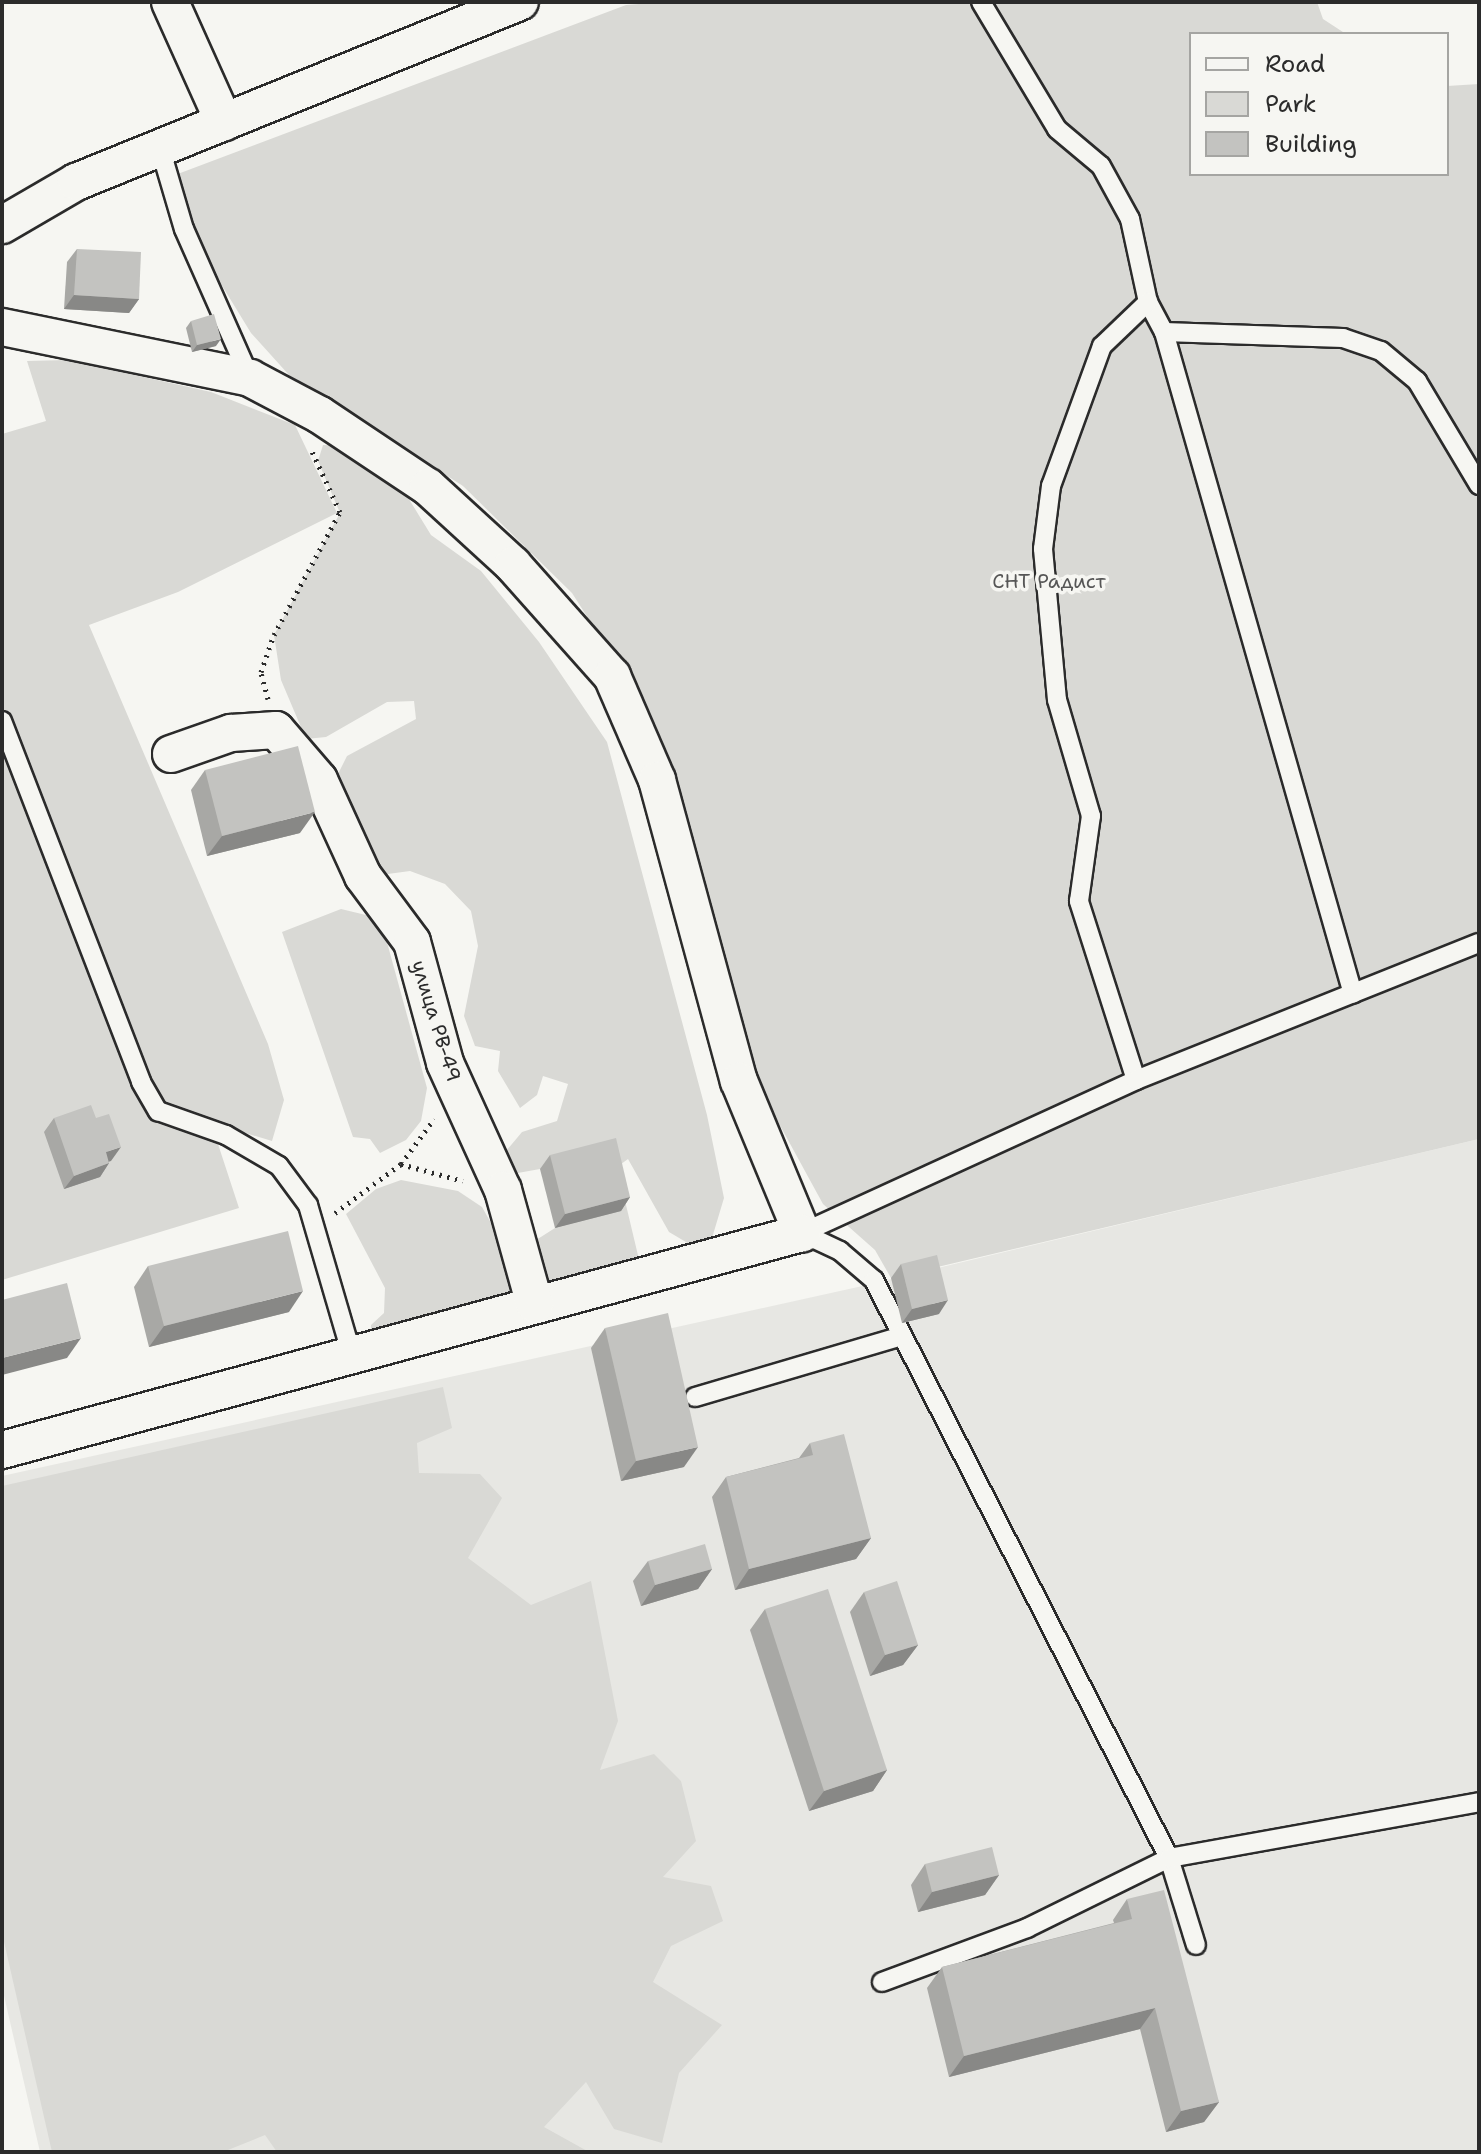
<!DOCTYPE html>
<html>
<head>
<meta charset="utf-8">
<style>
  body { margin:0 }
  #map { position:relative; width:1481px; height:2154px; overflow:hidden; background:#f6f6f2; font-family:"Shantell Sans",sans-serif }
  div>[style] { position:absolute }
  .built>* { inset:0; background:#e7e7e3 }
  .green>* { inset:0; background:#d9d9d5 }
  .path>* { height:5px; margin-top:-2.5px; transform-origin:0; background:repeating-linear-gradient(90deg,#2b2b2b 0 2px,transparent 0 8px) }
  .roads { filter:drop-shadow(2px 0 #2b2b2b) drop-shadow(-2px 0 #2b2b2b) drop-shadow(0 2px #2b2b2b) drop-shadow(0 -2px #2b2b2b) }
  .service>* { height:18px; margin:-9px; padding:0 9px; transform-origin:9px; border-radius:9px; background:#f6f6f2 }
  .minor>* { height:36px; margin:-18px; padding:0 18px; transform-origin:18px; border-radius:18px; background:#f6f6f2 }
  .wall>* { inset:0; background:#a8a8a5 }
  .shaded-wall>* { inset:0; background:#888886 }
  .building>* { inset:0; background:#c3c3c0 }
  span { translate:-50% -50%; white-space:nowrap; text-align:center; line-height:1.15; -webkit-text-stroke:7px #f6f6f2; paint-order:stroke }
  .park-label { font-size:20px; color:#565656 }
  .street-label { font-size:20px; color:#2b2b2b }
  .frame { position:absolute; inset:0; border:4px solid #2b2b2b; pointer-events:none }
  .legend { position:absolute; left:1189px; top:32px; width:260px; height:144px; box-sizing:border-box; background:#f6f6f2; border:2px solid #a5a5a2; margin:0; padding:10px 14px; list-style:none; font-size:24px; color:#2b2b2b }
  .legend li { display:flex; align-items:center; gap:16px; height:40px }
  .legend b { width:40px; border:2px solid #a5a5a2 }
</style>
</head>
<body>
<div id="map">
  <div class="built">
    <i style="clip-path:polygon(1479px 1139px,1479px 2152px,40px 2152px,2px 1987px,2px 1476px,858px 1287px)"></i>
  </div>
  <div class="green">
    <i style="clip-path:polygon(664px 2px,1317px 2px,1323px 19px,1346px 34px,1191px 34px,1191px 174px,1447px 174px,1447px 86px,1479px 84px,1479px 1139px,891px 1278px,875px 1250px,823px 1204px,753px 1076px,620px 668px,572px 593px,463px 486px,289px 375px,251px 333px,210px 266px,175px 175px,626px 5px)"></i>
    <i style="clip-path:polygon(67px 360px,211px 392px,295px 425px,337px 513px,178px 592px,89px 625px,268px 1044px,284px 1100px,272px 1141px,222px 1126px,217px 1141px,239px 1208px,2px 1280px,2px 434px,46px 421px,27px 361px)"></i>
    <i style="clip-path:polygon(323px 445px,345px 446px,396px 478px,431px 535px,481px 571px,539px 642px,607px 742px,707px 1115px,724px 1198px,712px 1238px,691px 1245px,669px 1232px,628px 1159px,617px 1167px,641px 1268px,544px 1293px,533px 1242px,555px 1228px,620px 1211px,540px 1169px,506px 1175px,506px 1151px,522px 1132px,557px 1121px,568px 1084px,543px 1076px,537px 1095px,520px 1108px,498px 1071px,500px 1051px,475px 1046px,464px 1016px,478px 946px,471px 911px,445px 884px,410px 871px,373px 876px,334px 782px,347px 756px,416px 719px,414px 701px,387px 702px,326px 737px,306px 739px,281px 680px,274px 635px,340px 513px,318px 461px)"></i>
    <i style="clip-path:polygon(341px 909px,370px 916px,385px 935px,427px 1088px,421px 1121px,406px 1140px,380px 1153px,370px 1139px,353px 1137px,282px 932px)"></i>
    <i style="clip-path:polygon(401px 1180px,458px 1191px,482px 1207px,504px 1246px,518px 1296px,371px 1340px,371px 1325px,384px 1313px,385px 1288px,346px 1214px,376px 1189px)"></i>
    <i style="clip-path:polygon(443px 1387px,452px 1428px,417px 1443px,419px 1473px,480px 1474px,502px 1498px,468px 1558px,531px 1605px,591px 1581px,618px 1721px,600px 1770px,654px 1754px,681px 1781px,696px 1841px,663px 1877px,711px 1886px,723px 1921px,671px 1946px,653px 1982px,722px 2025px,679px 2073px,662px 2143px,614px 2129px,586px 2082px,544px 2127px,589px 2152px,277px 2152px,265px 2135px,223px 2152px,52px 2152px,2px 1933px,2px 1486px)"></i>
  </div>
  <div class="path">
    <i style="left:268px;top:699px;width:28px;rotate:-105deg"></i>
    <i style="left:261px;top:672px;width:39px;rotate:-71deg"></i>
    <i style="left:274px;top:635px;width:140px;rotate:-61.8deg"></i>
    <i style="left:340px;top:512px;width:67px;rotate:-114.7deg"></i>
    <i style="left:401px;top:1164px;width:56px;rotate:-53.7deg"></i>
    <i style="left:335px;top:1213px;width:82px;rotate:-36.6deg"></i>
    <i style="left:401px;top:1164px;width:64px;rotate:15.3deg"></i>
  </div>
  <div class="roads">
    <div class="service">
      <i style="left:981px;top:2px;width:148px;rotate:59.1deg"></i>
      <i style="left:1057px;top:129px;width:57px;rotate:40.1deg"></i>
      <i style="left:1101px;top:166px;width:60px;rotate:61.3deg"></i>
      <i style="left:1130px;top:219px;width:85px;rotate:77.8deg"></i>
      <i style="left:1148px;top:302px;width:34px;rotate:62deg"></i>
      <i style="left:1164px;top:332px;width:688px;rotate:74.07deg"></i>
      <i style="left:161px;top:151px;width:81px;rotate:73.6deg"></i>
      <i style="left:184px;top:229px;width:163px;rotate:66.1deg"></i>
      <i style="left:1164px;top:332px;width:179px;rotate:1.9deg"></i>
      <i style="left:1343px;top:338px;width:40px;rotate:18.9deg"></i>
      <i style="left:1381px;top:351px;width:47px;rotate:39.8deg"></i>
      <i style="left:1417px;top:381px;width:121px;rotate:59.2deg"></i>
      <i style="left:2px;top:721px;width:387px;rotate:68.9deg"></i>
      <i style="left:141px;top:1082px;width:34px;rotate:60deg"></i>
      <i style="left:158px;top:1111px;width:72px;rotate:19.4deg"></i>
      <i style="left:226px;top:1135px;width:61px;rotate:30.3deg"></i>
      <i style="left:279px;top:1166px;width:49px;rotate:53.4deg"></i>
      <i style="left:308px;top:1205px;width:156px;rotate:73.7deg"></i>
      <i style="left:1136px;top:1080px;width:188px;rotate:-107.7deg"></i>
      <i style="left:1079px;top:901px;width:86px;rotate:-82deg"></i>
      <i style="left:1091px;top:816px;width:121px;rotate:-106.3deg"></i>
      <i style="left:1057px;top:700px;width:152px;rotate:-95.3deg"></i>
      <i style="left:1043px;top:549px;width:64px;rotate:-82.8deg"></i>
      <i style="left:1051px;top:486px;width:149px;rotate:-70deg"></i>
      <i style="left:1102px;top:346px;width:64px;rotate:-43.7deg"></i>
      <i style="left:802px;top:1233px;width:42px;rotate:25.3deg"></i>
      <i style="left:840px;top:1251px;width:45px;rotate:40.5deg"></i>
      <i style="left:874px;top:1280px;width:649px;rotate:62.96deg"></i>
      <i style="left:1169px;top:1858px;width:91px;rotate:72.8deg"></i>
      <i style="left:802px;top:1233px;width:367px;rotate:-24.6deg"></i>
      <i style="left:1136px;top:1080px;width:369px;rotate:-21.8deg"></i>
      <i style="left:695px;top:1397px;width:216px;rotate:-16.4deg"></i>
      <i style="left:882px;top:1982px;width:155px;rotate:-20.4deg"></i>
      <i style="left:1027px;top:1928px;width:158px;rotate:-26.2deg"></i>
      <i style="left:1169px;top:1858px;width:315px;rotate:-10.2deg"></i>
    </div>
    <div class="minor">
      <i style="left:170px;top:2px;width:132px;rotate:65.8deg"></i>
      <i style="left:2px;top:225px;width:86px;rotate:-30.2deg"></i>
      <i style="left:76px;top:182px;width:479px;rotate:-22.1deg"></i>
      <i style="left:2px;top:327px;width:253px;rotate:11.6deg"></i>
      <i style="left:250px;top:378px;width:79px;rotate:27.9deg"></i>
      <i style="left:320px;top:415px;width:130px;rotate:33.7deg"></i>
      <i style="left:428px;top:487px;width:115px;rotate:42.5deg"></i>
      <i style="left:513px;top:565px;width:149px;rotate:48.3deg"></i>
      <i style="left:612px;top:676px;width:113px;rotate:66.6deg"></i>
      <i style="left:657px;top:780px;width:312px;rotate:74.8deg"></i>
      <i style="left:739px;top:1081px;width:165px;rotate:67.5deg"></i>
      <i style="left:802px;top:1233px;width:829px;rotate:164.82deg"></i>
      <i style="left:171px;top:754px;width:64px;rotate:-19.3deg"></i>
      <i style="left:231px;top:733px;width:45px;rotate:-3.8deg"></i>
      <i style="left:276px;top:730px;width:66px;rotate:49.3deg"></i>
      <i style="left:319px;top:780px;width:106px;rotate:65.4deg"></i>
      <i style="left:363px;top:876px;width:82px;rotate:53.4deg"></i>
      <i style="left:412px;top:942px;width:125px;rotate:74.7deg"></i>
      <i style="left:445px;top:1063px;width:140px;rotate:65.5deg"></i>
      <i style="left:503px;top:1190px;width:119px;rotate:74.5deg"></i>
    </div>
  </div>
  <div class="wall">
    <i style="clip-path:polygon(77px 249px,139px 299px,129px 313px,64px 309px,67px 262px)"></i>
    <i style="clip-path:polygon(191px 321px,216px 346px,192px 352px,186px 328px)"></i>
    <i style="clip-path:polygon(205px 770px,300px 833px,207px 856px,191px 790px)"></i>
    <i style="clip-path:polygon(54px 1118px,96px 1118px,111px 1161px,109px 1161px,109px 1163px,100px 1177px,64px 1189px,44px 1132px)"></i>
    <i style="clip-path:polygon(550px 1155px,630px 1197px,621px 1211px,555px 1228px,540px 1169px)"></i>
    <i style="clip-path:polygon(901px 1264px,939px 1314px,902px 1323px,891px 1278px)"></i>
    <i style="clip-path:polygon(148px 1266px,289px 1312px,149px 1347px,134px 1287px)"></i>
    <i style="clip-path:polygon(605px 1328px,684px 1467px,621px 1481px,591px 1348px)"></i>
    <i style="clip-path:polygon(810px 1443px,871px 1538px,856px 1559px,735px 1590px,712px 1497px,726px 1477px,799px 1458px)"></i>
    <i style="clip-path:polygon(648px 1561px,712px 1569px,698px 1589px,641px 1606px,633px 1581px)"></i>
    <i style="clip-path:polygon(864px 1592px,918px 1645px,903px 1665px,870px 1676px,850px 1612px)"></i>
    <i style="clip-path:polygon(765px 1609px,887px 1770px,873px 1791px,809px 1811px,750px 1630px)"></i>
    <i style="clip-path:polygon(925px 1864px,999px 1875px,985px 1895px,918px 1912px,911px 1885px)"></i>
    <i style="clip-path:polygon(1127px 1899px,1219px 2102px,1204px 2122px,1166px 2132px,1140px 2029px,949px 2077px,927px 1988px,942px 1967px,1114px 1923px,1113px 1920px)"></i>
  </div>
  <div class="shaded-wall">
    <i style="clip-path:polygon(74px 295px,139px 299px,129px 313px,64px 309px)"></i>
    <i style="clip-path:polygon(221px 339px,216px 346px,192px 352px,197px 345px)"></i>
    <i style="clip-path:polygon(315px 812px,300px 833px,207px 856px,222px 836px)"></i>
    <i style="clip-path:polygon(121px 1147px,111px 1161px,96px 1166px,106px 1152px)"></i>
    <i style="clip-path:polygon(109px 1163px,100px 1177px,64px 1189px,74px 1176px)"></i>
    <i style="clip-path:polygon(630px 1197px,621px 1211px,555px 1228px,565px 1214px)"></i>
    <i style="clip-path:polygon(303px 1291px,289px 1312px,149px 1347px,164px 1326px)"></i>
    <i style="clip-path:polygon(948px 1300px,939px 1314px,902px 1323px,912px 1309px)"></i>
    <i style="clip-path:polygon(81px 1338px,67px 1358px,2px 1375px,2px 1358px)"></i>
    <i style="clip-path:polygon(698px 1447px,684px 1467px,621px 1481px,636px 1461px)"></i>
    <i style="clip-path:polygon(871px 1538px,856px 1559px,735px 1590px,749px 1569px)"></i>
    <i style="clip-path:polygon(712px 1569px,698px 1589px,641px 1606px,655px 1585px)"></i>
    <i style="clip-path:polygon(918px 1645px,903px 1665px,870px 1676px,885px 1655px)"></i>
    <i style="clip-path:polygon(887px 1770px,873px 1791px,809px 1811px,824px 1791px)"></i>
    <i style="clip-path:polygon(999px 1875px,985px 1895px,918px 1912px,932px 1892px)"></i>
    <i style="clip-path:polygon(1155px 2008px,1140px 2029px,949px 2077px,964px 2056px)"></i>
    <i style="clip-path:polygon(1219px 2102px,1204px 2122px,1166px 2132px,1181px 2111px)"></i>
  </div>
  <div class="building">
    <i style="clip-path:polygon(77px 249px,141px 252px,139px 299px,74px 295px)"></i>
    <i style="clip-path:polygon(214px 314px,221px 339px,197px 345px,191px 321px)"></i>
    <i style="clip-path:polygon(298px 746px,315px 812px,222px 836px,205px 770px)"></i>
    <i style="clip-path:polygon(91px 1105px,96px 1118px,109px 1114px,121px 1147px,106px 1152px,109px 1163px,74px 1176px,54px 1118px)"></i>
    <i style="clip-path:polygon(616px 1138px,630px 1197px,565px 1214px,550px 1155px)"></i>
    <i style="clip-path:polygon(288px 1231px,303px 1291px,164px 1326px,148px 1266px)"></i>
    <i style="clip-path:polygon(937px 1255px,948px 1300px,912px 1309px,901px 1264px)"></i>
    <i style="clip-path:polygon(67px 1283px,81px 1338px,2px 1358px,2px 1300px)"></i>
    <i style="clip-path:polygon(668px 1313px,698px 1447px,636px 1461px,605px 1328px)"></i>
    <i style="clip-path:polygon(844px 1434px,871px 1538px,749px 1569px,726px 1477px,813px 1455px,810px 1443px)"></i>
    <i style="clip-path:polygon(705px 1544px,712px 1569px,655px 1585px,648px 1561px)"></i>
    <i style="clip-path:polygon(897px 1581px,918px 1645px,885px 1655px,864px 1592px)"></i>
    <i style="clip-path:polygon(828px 1589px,887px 1770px,824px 1791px,765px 1609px)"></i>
    <i style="clip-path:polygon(992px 1847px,999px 1875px,932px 1892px,925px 1864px)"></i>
    <i style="clip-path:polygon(1164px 1890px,1219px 2102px,1181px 2111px,1155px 2008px,964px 2056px,942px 1967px,1132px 1919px,1127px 1899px)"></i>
  </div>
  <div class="park-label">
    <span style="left:1049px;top:581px">СНТ Радист</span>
  </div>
  <div class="street-label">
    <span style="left:436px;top:1021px;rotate:73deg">улица РВ-49</span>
  </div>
  <div class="frame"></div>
  <ul class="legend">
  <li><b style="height:10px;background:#f6f6f2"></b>Road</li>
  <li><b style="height:22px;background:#d9d9d5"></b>Park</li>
  <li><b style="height:22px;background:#c3c3c0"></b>Building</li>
  </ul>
</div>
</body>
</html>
